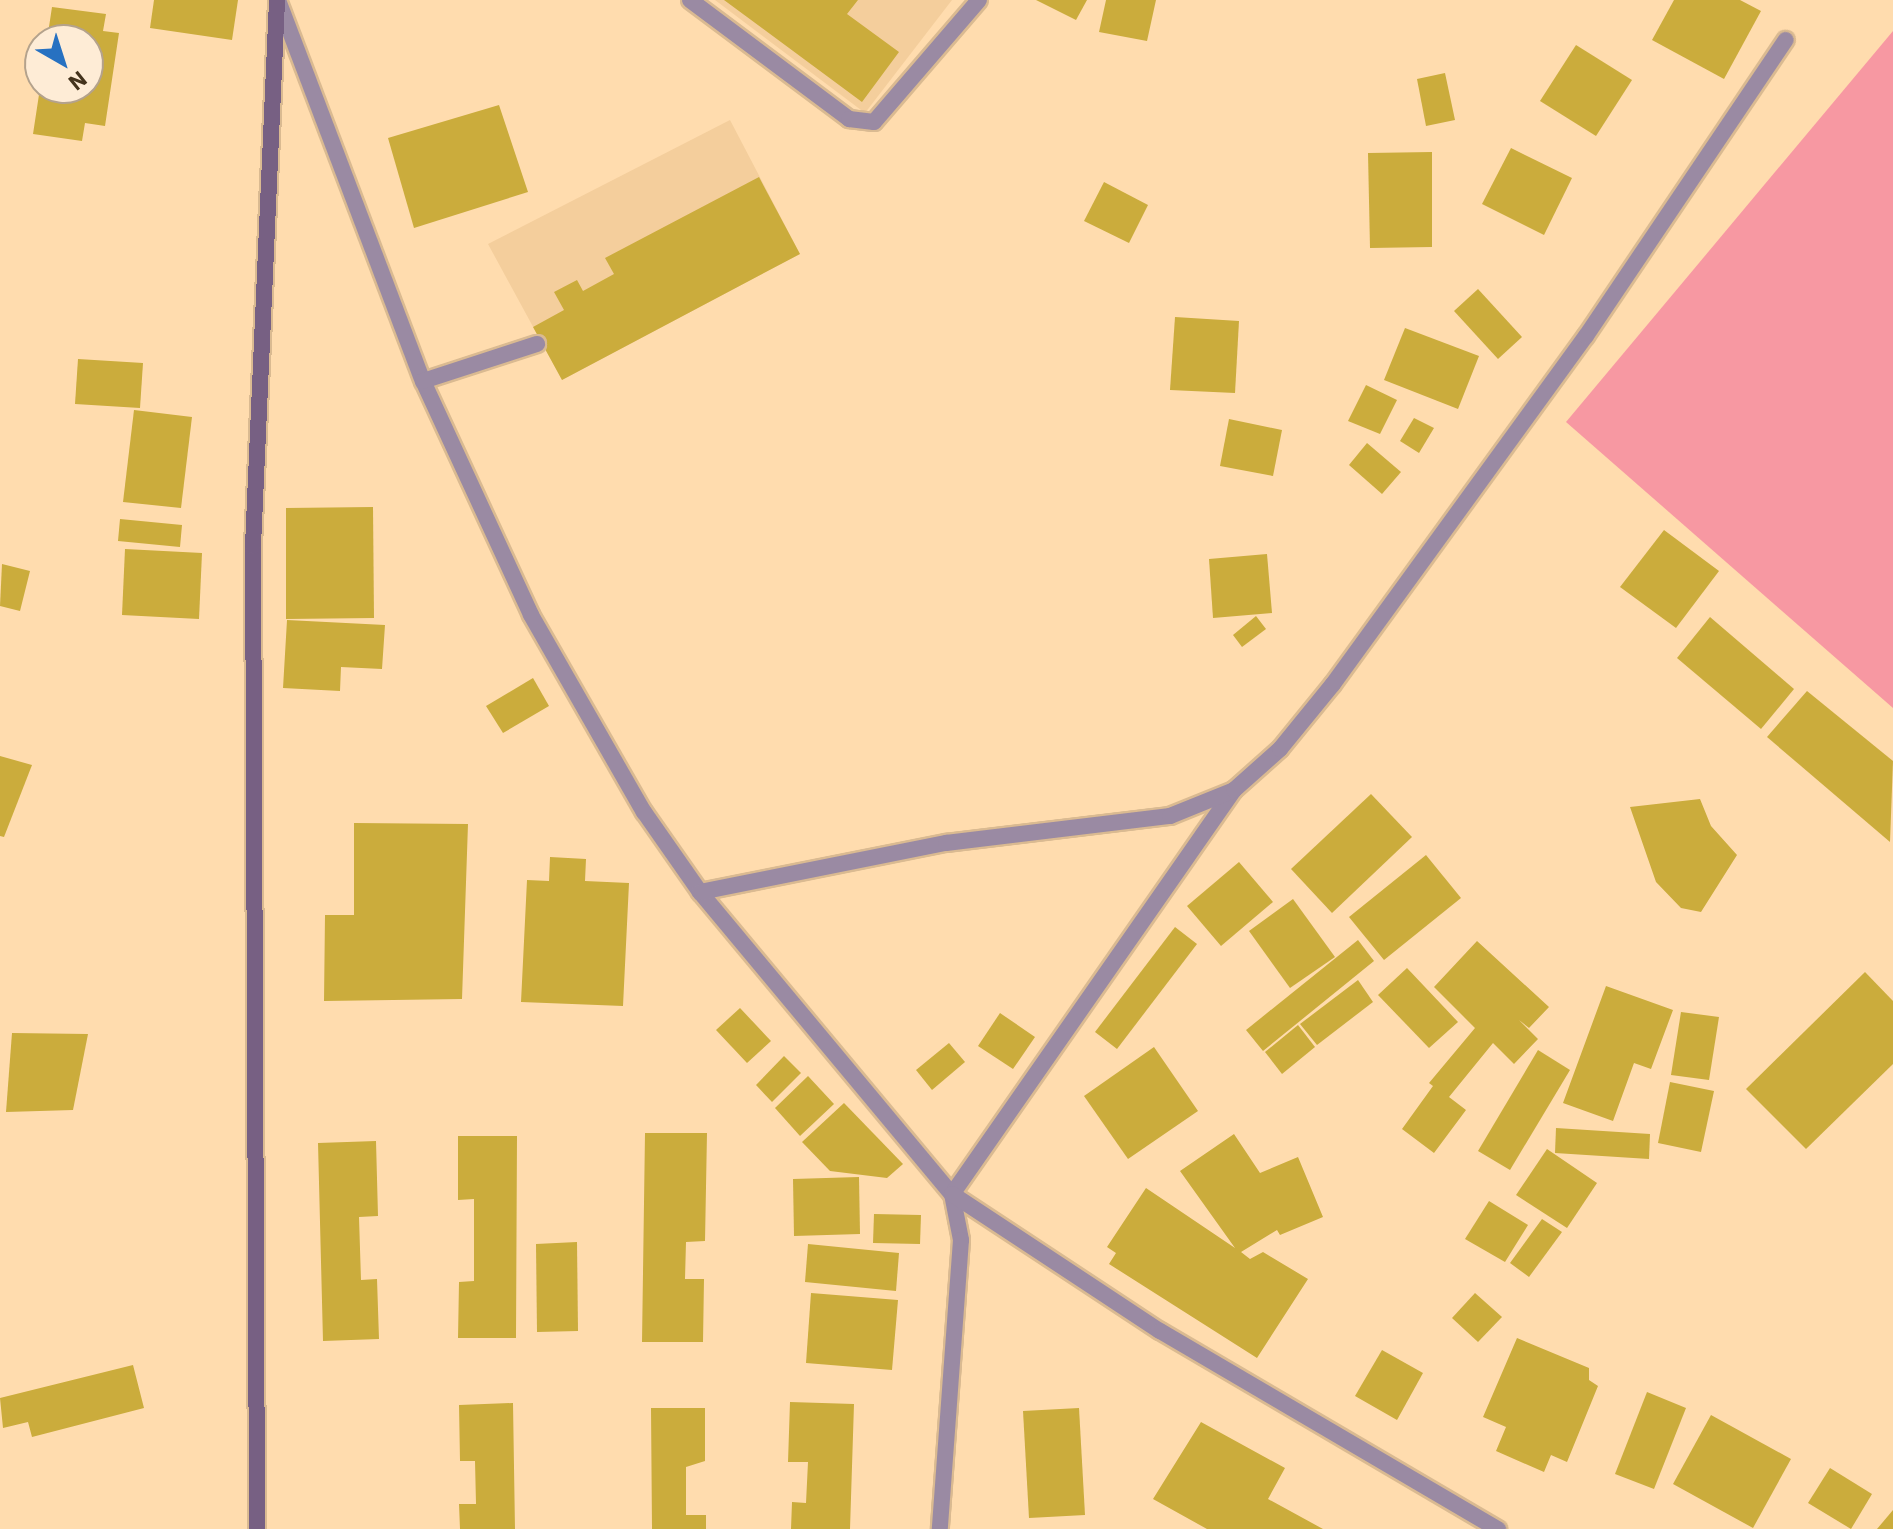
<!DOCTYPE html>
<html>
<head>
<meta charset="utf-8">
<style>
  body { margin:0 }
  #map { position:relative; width:1893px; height:1529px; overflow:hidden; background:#ffdcae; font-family:"IBM Plex Sans",sans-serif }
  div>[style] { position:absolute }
  .built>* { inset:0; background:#f4ce9c }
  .green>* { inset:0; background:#f798a2 }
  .building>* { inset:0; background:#cbac3c }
  .roads { filter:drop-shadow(2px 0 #daba91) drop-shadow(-2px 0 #daba91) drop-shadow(0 2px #daba91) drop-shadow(0 -2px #daba91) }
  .street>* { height:16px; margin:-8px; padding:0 8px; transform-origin:8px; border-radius:8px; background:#9a8aa3 }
  .secondary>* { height:16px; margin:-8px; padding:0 8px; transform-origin:8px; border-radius:8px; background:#776083 }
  span { translate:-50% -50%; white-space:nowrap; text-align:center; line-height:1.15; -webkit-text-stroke:6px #feecd6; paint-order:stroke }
  .north { position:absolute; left:24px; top:24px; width:80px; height:80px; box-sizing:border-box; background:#feecd6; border:2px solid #b4a28c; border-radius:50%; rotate:141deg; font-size:22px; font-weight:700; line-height:32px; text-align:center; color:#44331c }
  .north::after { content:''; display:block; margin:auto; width:28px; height:36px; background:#2771c1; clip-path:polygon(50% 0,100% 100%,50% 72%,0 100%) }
</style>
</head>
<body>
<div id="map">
  <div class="built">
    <i style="clip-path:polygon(715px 0,952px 0,865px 113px)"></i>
    <i style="clip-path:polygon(730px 120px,800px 254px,562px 380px,488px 244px)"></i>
  </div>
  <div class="green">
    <i style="clip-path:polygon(1893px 31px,1893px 708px,1566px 422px)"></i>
  </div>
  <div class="building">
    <i style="clip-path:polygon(154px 0,238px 0,232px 40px,150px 28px)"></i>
    <i style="clip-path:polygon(724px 0,858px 0,847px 14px,899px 52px,862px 102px)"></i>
    <i style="clip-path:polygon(1036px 0,1087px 0,1076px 20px)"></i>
    <i style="clip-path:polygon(1106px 0,1156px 0,1147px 41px,1099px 32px)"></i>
    <i style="clip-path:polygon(1674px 0,1740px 0,1761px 11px,1724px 79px,1652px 40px)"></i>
    <i style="clip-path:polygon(52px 7px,106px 14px,103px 31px,119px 33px,105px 126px,85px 123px,82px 141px,33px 134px,40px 88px,88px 88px,88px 40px,47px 40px)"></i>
    <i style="clip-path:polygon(1576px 45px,1632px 80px,1596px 136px,1540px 101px)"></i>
    <i style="clip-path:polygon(1445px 73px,1455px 120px,1426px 126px,1417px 79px)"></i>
    <i style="clip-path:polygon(499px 105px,528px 192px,414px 228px,388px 138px)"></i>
    <i style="clip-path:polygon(1511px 148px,1572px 178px,1544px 235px,1482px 204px)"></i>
    <i style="clip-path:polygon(1432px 152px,1432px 247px,1370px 248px,1368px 153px)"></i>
    <i style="clip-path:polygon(759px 177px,800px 254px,562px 380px,533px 327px,564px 310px,554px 292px,577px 280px,583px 291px,614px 274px,605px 258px)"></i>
    <i style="clip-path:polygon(1104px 182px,1148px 205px,1129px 243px,1084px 221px)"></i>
    <i style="clip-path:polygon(1478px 289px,1522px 337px,1498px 359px,1454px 311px)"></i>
    <i style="clip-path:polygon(1175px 317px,1239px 321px,1235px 393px,1170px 390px)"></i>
    <i style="clip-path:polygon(1405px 328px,1479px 356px,1458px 409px,1384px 380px)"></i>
    <i style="clip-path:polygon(78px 359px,143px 363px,140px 408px,75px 404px)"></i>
    <i style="clip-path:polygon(1366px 385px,1397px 400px,1380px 434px,1348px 421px)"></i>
    <i style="clip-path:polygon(134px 410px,192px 417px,181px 508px,123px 502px)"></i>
    <i style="clip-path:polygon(1414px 418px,1434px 428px,1419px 453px,1400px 441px)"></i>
    <i style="clip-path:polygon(1229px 419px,1282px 430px,1273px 476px,1220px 466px)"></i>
    <i style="clip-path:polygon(1367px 443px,1401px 472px,1382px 494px,1349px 465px)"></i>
    <i style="clip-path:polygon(373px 507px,374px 618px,286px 619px,286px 508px)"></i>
    <i style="clip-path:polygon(120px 519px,182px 525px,180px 547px,118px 541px)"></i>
    <i style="clip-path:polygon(1664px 530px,1719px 571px,1676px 628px,1620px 587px)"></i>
    <i style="clip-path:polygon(125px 549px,202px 553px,199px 619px,122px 615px)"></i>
    <i style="clip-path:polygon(1267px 554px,1272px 613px,1213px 618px,1209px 559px)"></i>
    <i style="clip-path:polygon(2px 564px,30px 571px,20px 611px,0 606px)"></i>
    <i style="clip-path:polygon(1256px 616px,1266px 629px,1242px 647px,1233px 635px)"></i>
    <i style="clip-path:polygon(1710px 617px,1794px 689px,1761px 729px,1677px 658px)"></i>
    <i style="clip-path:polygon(287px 620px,385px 625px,382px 669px,341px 667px,340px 691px,283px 688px)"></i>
    <i style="clip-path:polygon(533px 678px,549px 706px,503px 733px,486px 706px)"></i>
    <i style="clip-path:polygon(1807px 691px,1893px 761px,1890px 842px,1767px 737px)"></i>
    <i style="clip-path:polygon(0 756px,32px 765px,4px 837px,0 836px)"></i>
    <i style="clip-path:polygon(1371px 794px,1412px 837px,1332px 913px,1291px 869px)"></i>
    <i style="clip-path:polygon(1700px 799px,1711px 826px,1737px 855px,1701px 912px,1681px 908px,1656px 882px,1630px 807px)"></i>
    <i style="clip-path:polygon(354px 823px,468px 824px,462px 999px,324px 1001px,325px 915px,354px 915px)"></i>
    <i style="clip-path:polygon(1426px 855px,1461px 898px,1384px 960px,1349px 917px)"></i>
    <i style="clip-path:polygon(550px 857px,586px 859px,585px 881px,629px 883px,623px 1006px,521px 1002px,527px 880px,549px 881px)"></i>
    <i style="clip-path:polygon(1239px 862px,1273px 902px,1221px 946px,1187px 906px)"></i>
    <i style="clip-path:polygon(1293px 899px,1335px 957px,1290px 988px,1249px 931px)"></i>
    <i style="clip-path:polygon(1175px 927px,1197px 944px,1117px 1049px,1095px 1032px)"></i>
    <i style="clip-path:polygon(1358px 940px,1374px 961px,1263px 1051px,1246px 1030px)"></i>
    <i style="clip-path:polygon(1477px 941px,1549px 1007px,1529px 1028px,1519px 1020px,1538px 1039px,1514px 1064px,1493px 1043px,1449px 1097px,1466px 1110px,1434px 1153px,1402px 1129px,1433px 1086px,1429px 1083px,1475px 1028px,1434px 987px)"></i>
    <i style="clip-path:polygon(1407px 968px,1458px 1022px,1429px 1048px,1378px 995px)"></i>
    <i style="clip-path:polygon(1865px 972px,1893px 1001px,1893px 1064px,1806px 1149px,1746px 1089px)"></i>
    <i style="clip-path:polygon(1358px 980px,1373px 1002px,1317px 1045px,1300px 1024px)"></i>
    <i style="clip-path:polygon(1606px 986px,1673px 1010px,1651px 1069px,1634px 1063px,1613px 1121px,1563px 1103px)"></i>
    <i style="clip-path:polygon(740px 1008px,771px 1041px,747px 1063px,716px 1030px)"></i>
    <i style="clip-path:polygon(1681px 1012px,1719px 1017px,1709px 1080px,1671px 1075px)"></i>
    <i style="clip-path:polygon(1000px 1013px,1035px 1037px,1013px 1069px,978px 1046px)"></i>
    <i style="clip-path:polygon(1298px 1025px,1315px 1047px,1282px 1074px,1265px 1052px)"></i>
    <i style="clip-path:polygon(12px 1033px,88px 1034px,73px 1110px,6px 1112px)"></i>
    <i style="clip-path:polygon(949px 1043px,965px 1062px,932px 1090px,916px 1070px)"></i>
    <i style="clip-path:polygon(1154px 1047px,1198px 1111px,1128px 1159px,1084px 1096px)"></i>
    <i style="clip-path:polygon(1538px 1050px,1570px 1070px,1510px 1170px,1478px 1151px)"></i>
    <i style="clip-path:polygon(784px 1056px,801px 1073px,772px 1102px,756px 1085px)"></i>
    <i style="clip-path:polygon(808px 1076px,834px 1104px,800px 1136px,775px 1108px)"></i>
    <i style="clip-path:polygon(1670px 1082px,1714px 1091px,1701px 1152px,1658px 1143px)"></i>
    <i style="clip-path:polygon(844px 1103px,903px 1164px,887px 1178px,830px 1171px,802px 1142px)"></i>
    <i style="clip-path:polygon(1556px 1128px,1650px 1134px,1649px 1159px,1555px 1153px)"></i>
    <i style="clip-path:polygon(645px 1133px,707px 1133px,705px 1241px,686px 1242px,685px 1279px,704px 1279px,703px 1342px,642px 1342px)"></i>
    <i style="clip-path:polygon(1234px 1134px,1260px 1173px,1298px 1157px,1323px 1217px,1280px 1235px,1277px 1230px,1241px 1252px,1250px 1259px,1263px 1252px,1308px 1279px,1257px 1358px,1109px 1264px,1116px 1253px,1107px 1247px,1146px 1188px,1235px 1248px,1180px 1171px)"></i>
    <i style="clip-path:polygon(458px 1136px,517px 1136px,516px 1338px,458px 1338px,459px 1282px,474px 1281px,474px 1199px,458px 1200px)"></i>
    <i style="clip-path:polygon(376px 1141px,378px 1216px,359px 1217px,361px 1280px,377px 1279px,379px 1339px,323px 1341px,318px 1143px)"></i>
    <i style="clip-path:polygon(1547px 1149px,1597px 1183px,1567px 1228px,1516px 1195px)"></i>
    <i style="clip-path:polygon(859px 1177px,860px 1234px,794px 1236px,793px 1179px)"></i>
    <i style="clip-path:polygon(1489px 1201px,1528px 1225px,1505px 1262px,1465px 1239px)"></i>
    <i style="clip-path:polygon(874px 1214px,921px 1215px,920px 1244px,873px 1243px)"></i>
    <i style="clip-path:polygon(1542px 1219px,1562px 1232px,1529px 1277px,1510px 1263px)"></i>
    <i style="clip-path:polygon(577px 1242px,578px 1331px,537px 1332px,536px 1244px)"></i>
    <i style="clip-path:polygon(808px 1244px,899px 1253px,896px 1291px,805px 1282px)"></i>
    <i style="clip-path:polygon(811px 1293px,898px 1300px,892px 1370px,806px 1363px)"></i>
    <i style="clip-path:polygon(1475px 1293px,1502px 1317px,1478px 1342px,1452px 1318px)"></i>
    <i style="clip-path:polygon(1517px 1338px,1589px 1368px,1589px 1380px,1598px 1386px,1567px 1462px,1551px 1455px,1544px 1472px,1496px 1451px,1506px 1427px,1483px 1417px)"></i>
    <i style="clip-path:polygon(1382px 1350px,1423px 1373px,1397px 1420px,1355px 1396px)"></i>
    <i style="clip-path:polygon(133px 1365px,144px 1408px,32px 1437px,28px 1422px,3px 1428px,0 1398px)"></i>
    <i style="clip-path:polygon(1647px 1392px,1686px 1408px,1654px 1489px,1615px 1474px)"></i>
    <i style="clip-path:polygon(790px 1402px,854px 1404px,850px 1529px,791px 1529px,792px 1502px,806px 1503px,808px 1462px,788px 1462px)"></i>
    <i style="clip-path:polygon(513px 1403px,515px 1529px,460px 1529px,459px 1504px,476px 1504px,475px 1461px,460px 1461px,459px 1405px)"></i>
    <i style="clip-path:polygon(651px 1408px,705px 1408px,705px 1461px,686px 1467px,686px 1515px,706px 1515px,706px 1529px,652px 1529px)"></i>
    <i style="clip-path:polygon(1079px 1408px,1085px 1515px,1029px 1518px,1023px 1411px)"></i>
    <i style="clip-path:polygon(1711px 1415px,1791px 1459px,1753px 1528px,1673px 1484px)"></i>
    <i style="clip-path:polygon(1201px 1422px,1285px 1468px,1268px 1499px,1323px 1529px,1207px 1529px,1153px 1499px)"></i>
    <i style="clip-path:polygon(1830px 1468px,1872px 1494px,1851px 1529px,1808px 1503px)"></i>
    <i style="clip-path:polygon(1893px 1510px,1893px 1529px,1877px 1529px)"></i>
  </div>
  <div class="roads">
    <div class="street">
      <i style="left:278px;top:0;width:408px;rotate:69.2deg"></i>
      <i style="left:423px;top:381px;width:258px;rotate:65.2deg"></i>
      <i style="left:531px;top:615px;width:227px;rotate:60.2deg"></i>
      <i style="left:644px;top:812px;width:98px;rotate:55deg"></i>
      <i style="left:700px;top:892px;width:393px;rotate:50.2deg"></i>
      <i style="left:952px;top:1194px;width:47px;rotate:78.9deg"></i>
      <i style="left:961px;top:1240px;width:290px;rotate:94.2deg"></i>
      <i style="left:690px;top:0;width:199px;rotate:36.8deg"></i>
      <i style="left:849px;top:119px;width:25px;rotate:7deg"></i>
      <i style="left:874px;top:122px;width:161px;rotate:-49.3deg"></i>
      <i style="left:423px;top:381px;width:120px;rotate:-18deg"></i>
      <i style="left:1234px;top:790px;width:493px;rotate:124.9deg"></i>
      <i style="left:952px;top:1194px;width:249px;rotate:33.4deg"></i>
      <i style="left:1160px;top:1331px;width:392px;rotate:30.4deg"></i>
      <i style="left:700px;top:892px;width:251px;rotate:-11.3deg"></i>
      <i style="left:946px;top:843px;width:226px;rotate:-6.9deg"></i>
      <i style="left:1170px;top:816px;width:69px;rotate:-22.1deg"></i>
      <i style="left:1234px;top:790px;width:62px;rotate:-41.7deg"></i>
      <i style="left:1280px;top:749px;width:84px;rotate:-50.8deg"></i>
      <i style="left:1333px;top:684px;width:430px;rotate:-54deg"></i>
      <i style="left:1586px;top:336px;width:357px;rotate:-56deg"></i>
    </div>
    <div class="secondary">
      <i style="left:257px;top:1529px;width:983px;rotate:-90.23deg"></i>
      <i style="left:253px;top:546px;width:547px;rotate:-87.48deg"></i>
    </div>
  </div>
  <div class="north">N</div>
</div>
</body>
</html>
